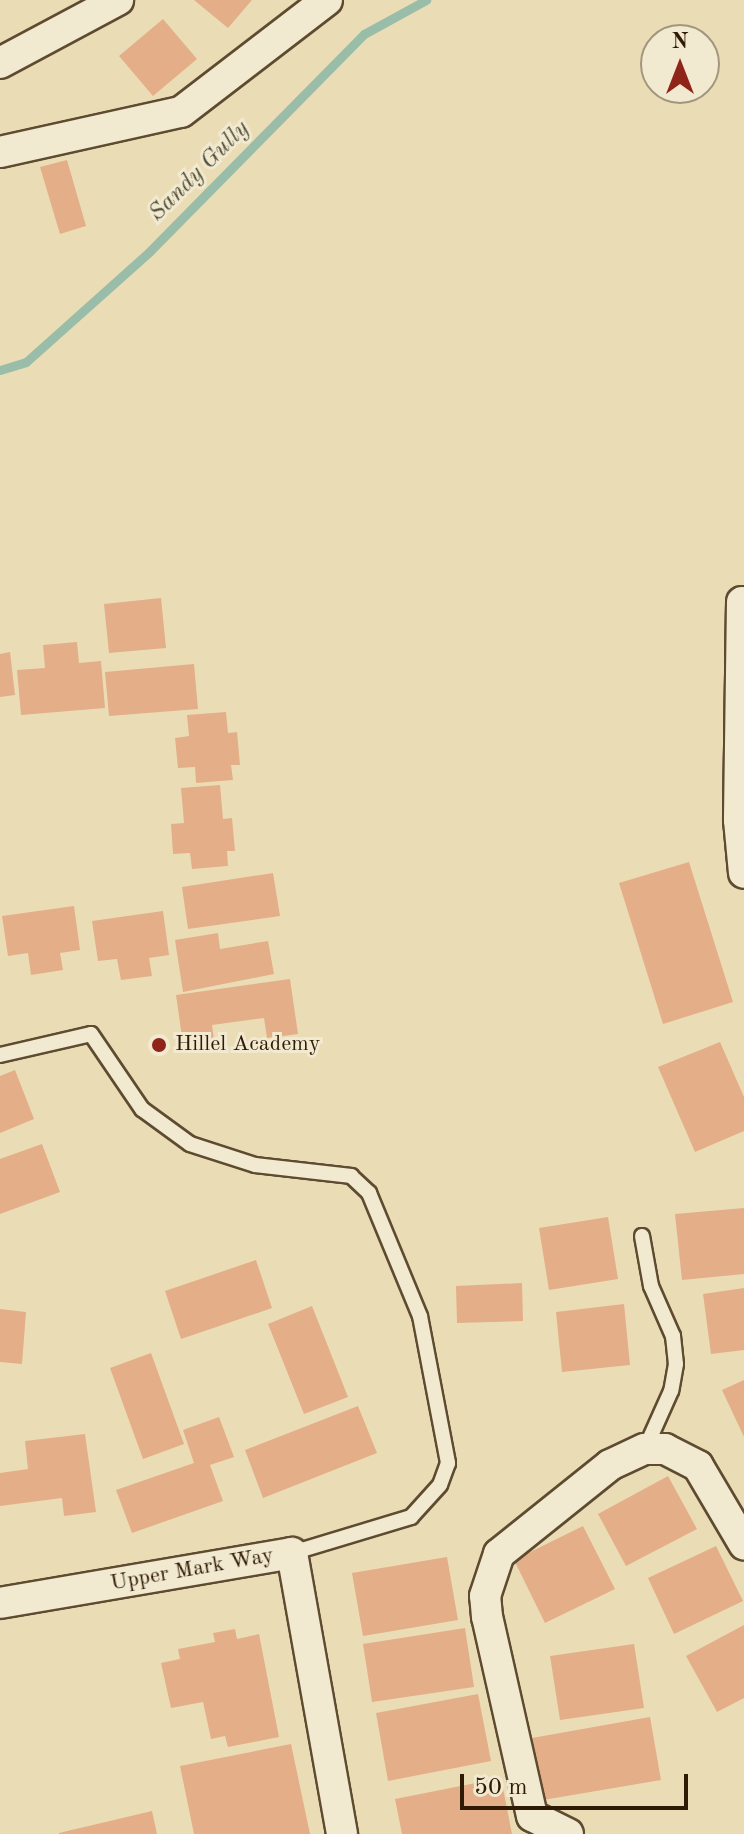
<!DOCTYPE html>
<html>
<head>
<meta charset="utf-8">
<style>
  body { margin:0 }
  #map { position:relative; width:744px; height:1834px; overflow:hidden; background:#eaddb6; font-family:"Old Standard TT",serif }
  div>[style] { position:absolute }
  .stream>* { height:9px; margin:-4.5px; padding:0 4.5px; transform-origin:4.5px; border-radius:4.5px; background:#99bda9 }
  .building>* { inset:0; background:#e4ae88 }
  .roads { filter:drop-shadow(2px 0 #5e4b30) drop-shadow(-2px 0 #5e4b30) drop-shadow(0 2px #5e4b30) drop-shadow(0 -2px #5e4b30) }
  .service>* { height:14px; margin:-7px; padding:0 7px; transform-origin:7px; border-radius:7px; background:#f1e9d0 }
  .minor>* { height:30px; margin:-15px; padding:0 15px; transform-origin:15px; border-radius:15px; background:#f1e9d0 }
  .dots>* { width:22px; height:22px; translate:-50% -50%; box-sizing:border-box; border:4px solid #f1e9d0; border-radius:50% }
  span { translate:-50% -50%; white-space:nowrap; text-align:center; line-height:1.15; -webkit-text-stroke:6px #f1e9d0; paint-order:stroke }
  .poi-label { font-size:22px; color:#2f1a04 }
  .left { translate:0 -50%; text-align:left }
  .street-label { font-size:22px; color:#2f1a04 }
  .water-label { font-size:24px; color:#4f4b36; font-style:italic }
  .north { position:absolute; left:640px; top:24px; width:80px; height:80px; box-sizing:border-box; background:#f1e9d0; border:2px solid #a3967e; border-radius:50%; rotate:0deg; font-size:22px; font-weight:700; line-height:32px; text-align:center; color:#2f1a04 }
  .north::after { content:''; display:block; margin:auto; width:28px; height:36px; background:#8f2418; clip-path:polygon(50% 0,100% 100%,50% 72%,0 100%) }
  .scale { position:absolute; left:460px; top:1774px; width:228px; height:36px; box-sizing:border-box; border:4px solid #2f1a04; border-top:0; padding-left:10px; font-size:24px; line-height:28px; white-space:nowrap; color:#2f1a04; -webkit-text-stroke:6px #f1e9d0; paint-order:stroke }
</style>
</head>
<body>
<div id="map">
  <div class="stream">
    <i style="left:0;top:370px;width:27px;rotate:-17deg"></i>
    <i style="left:26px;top:362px;width:165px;rotate:-41.8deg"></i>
    <i style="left:149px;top:252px;width:306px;rotate:-45.4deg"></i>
    <i style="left:364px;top:34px;width:71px;rotate:-28.7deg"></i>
  </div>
  <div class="building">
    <i style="clip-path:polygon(194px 0,252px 0,228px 28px)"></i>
    <i style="clip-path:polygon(163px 19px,197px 59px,153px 96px,119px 56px)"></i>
    <i style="clip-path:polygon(67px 160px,86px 226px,60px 234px,40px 167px)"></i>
    <i style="clip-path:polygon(161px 598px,166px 648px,109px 653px,104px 604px)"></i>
    <i style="clip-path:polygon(77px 642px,79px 663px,101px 661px,105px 708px,21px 715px,17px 670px,45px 668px,43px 645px)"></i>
    <i style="clip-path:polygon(10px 652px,15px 695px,0 697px,0 654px)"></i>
    <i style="clip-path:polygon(194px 664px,198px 709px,109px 716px,105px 672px)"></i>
    <i style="clip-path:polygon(226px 712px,228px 733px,237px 732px,240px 765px,231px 765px,233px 780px,196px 783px,195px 767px,178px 768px,175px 738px,189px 736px,187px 715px)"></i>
    <i style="clip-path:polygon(220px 785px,223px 819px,232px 818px,235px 851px,227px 851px,228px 866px,192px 869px,190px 853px,173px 854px,171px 824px,184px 823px,181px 788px)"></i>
    <i style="clip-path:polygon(689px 862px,733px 1002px,663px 1024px,619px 883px)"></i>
    <i style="clip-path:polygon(273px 873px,280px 916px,188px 929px,182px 887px)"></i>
    <i style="clip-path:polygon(74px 906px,80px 950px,60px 953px,63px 970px,31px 975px,28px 953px,8px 956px,2px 916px)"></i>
    <i style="clip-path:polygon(163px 911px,169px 955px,149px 958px,152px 976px,121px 980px,117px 959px,98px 961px,92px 921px)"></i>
    <i style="clip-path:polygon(218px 933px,220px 949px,268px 941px,274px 974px,183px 992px,175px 940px)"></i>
    <i style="clip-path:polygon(290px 979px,298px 1034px,267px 1038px,264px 1018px,212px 1025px,215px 1047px,184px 1051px,176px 995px)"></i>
    <i style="clip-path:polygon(720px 1042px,744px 1097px,744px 1131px,695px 1152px,658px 1067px)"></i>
    <i style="clip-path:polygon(15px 1070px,34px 1119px,0 1133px,0 1076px)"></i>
    <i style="clip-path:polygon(42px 1144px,60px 1192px,0 1214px,0 1159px)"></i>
    <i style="clip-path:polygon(744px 1208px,744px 1274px,682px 1280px,675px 1214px)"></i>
    <i style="clip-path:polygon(608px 1217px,618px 1279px,549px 1290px,539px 1228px)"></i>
    <i style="clip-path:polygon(256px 1260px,272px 1308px,181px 1339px,165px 1291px)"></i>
    <i style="clip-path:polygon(522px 1283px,523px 1321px,457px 1323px,456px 1286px)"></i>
    <i style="clip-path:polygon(744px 1288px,744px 1350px,711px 1354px,703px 1294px)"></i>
    <i style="clip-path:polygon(624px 1304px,630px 1365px,562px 1372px,556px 1312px)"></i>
    <i style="clip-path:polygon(312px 1306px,348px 1397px,304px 1414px,268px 1324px)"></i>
    <i style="clip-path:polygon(0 1309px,26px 1312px,22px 1364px,0 1362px)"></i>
    <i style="clip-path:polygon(151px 1353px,184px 1444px,143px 1459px,110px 1368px)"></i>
    <i style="clip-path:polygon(744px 1380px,744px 1437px,722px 1390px)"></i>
    <i style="clip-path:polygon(358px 1406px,377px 1453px,263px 1498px,245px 1450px)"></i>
    <i style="clip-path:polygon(219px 1417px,234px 1457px,210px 1465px,223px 1501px,132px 1533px,116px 1490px,194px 1463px,183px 1430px)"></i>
    <i style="clip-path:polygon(85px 1434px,96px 1512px,64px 1516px,62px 1498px,0 1506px,0 1473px,28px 1469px,25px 1441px)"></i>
    <i style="clip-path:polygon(668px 1476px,697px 1529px,626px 1566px,598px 1514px)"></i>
    <i style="clip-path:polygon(583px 1526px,615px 1589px,545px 1623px,514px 1560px)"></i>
    <i style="clip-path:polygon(716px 1546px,743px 1601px,674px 1634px,648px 1578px)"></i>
    <i style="clip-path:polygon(447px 1557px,458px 1620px,363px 1636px,352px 1573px)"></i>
    <i style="clip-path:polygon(744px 1625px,744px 1698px,717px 1712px,686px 1656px)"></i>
    <i style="clip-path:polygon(465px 1628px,474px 1687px,372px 1702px,363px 1644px)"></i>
    <i style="clip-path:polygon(235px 1629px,237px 1639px,259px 1634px,279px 1737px,228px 1747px,225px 1736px,211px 1739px,203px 1702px,171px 1708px,161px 1663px,180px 1659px,178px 1649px,215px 1642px,213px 1633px)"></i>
    <i style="clip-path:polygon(634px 1644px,644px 1708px,560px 1720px,550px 1656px)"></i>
    <i style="clip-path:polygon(478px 1694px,491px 1761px,388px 1781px,376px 1713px)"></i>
    <i style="clip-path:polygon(650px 1717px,661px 1780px,543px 1800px,532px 1738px)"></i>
    <i style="clip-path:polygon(291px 1744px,310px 1834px,194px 1834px,180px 1766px)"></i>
    <i style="clip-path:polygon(501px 1778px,512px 1834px,402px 1834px,395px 1799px)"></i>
    <i style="clip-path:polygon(152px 1811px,157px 1834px,59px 1834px,59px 1833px)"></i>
  </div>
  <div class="roads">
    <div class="service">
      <i style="left:0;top:1055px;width:93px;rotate:-13deg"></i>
      <i style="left:91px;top:1034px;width:91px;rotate:55.8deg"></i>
      <i style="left:142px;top:1109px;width:59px;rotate:36.1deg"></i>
      <i style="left:190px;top:1144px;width:68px;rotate:17.9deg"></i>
      <i style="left:255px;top:1165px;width:97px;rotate:6.5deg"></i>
      <i style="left:351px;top:1176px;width:25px;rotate:43deg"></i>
      <i style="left:369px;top:1193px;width:133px;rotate:67.5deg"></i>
      <i style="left:420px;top:1316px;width:150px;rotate:79.2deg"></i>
      <i style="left:448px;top:1463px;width:23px;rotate:110deg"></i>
      <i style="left:440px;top:1485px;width:43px;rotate:132.2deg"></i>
      <i style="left:411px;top:1517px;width:124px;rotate:163.2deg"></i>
      <i style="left:642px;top:1236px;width:51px;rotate:79.8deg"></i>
      <i style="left:651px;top:1286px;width:55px;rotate:66.3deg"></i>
      <i style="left:673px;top:1336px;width:28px;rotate:84deg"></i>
      <i style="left:676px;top:1364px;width:27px;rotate:100deg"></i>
      <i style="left:671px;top:1391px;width:64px;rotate:114.1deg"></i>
    </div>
    <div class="minor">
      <i style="left:0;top:63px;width:134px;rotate:-28.1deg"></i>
      <i style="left:0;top:152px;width:185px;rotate:-12.5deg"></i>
      <i style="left:181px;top:112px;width:184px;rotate:-37.5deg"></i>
      <i style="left:742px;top:602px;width:218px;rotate:90.8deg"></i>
      <i style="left:739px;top:820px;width:53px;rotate:84.6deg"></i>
      <i style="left:0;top:1603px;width:296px;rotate:-9.7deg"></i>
      <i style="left:292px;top:1553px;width:285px;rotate:79.9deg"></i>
      <i style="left:568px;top:1834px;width:40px;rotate:-153.4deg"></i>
      <i style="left:532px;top:1816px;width:204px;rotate:-102.7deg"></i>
      <i style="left:487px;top:1617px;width:21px;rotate:-95deg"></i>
      <i style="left:485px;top:1596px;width:44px;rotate:-71.6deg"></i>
      <i style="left:499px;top:1554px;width:142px;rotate:-38.7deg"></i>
      <i style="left:610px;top:1465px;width:38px;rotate:-25deg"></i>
      <i style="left:645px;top:1449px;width:20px"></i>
      <i style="left:665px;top:1449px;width:37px;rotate:27deg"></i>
      <i style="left:698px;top:1466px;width:91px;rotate:59.5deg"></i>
    </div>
  </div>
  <div class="dots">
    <i style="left:159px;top:1045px;background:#8f2418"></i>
  </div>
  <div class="poi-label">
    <span class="left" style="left:175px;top:1045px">Hillel Academy</span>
  </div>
  <div class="street-label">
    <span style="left:192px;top:1570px;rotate:-10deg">Upper Mark Way</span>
  </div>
  <div class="water-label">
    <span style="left:200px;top:172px;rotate:-45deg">Sandy Gully</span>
  </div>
  <div class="north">N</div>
  <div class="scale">50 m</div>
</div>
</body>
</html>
